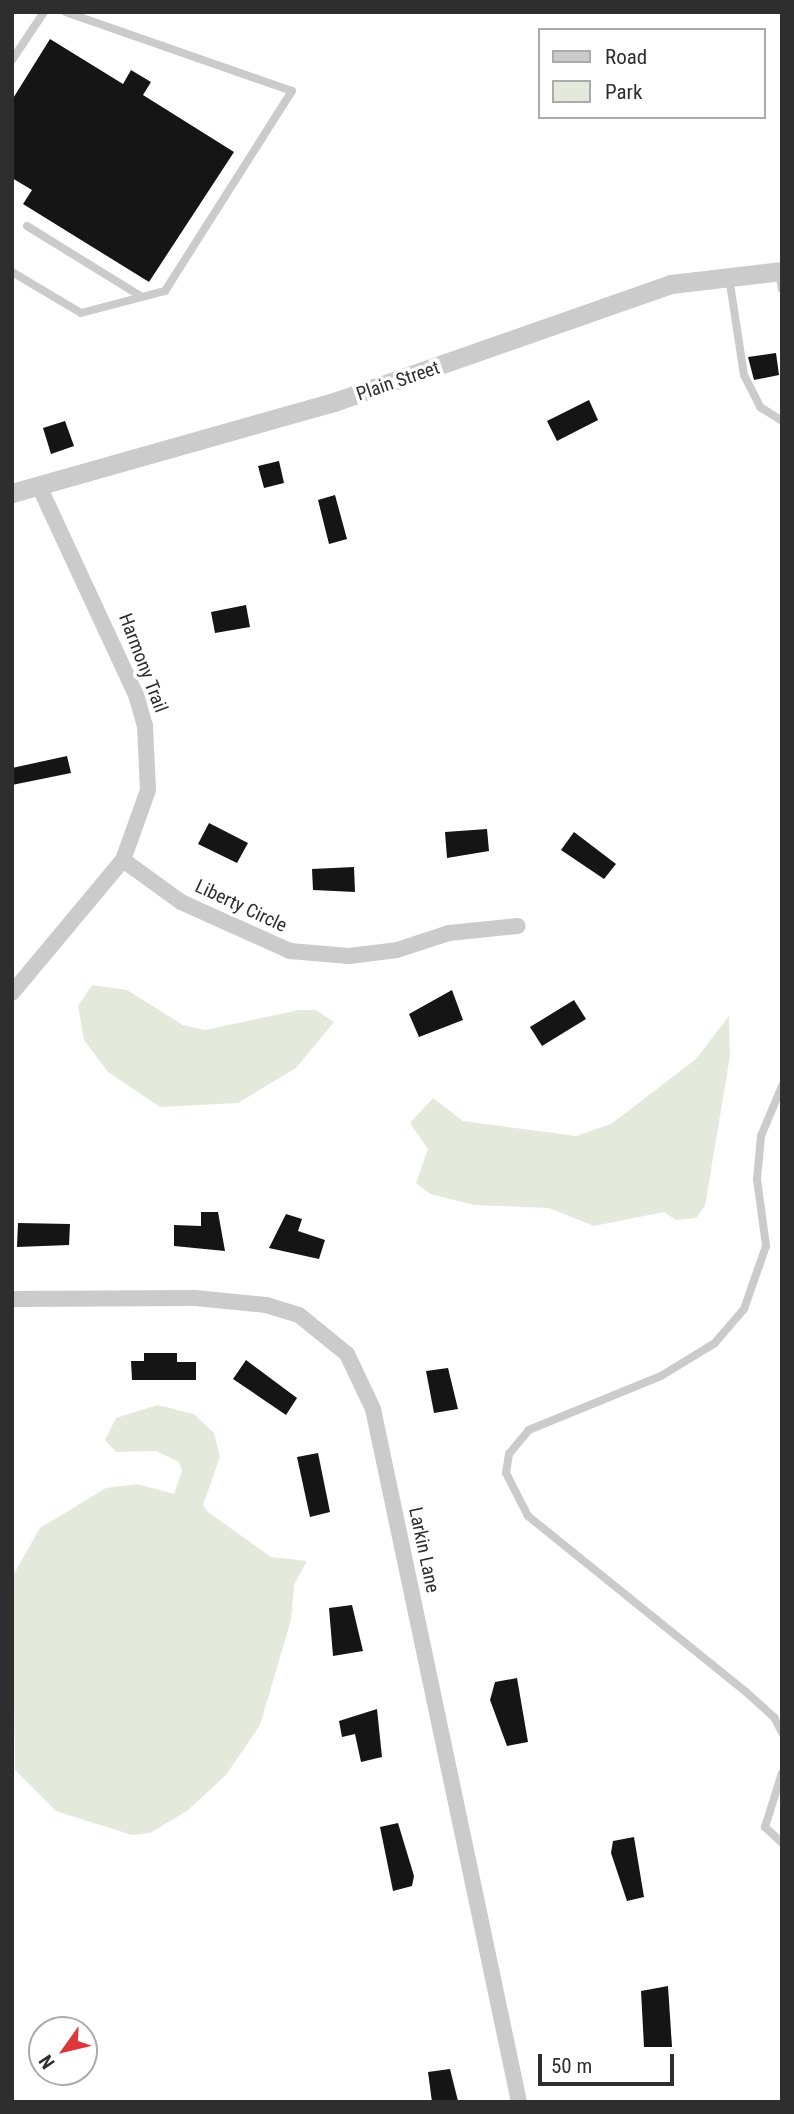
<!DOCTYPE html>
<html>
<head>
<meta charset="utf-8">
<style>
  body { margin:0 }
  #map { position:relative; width:794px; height:2114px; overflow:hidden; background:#fff; font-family:"Roboto Condensed",sans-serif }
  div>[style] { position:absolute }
  .green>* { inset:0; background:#e3eadc }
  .building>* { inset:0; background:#151515 }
  .service>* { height:8px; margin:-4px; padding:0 4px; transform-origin:4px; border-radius:4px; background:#cbcbcb }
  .minor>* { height:16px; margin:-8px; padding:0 8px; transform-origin:8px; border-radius:8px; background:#cbcbcb }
  .tertiary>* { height:19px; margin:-9.5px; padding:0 9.5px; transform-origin:9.5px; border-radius:9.5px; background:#cbcbcb }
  span { translate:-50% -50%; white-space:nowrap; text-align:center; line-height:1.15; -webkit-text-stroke:7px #fff; paint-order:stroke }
  .street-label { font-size:19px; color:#2e2e2e }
  .frame { position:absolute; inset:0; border:14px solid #2e2e2e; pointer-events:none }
  .legend { position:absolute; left:538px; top:28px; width:228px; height:91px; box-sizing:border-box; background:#fff; border:2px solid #ababab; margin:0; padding:9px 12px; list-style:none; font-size:21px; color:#2e2e2e }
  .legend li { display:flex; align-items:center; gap:14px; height:35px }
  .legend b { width:35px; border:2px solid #ababab }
  .north { position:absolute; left:28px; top:2016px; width:70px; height:70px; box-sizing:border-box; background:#fff; border:2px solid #ababab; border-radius:50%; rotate:236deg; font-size:19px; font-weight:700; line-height:28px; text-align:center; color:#2e2e2e }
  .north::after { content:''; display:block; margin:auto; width:24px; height:32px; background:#dd3839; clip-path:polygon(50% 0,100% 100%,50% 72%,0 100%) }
  .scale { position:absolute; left:538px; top:2054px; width:136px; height:32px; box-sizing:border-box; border:4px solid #2e2e2e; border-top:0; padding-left:9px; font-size:21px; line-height:24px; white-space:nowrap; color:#2e2e2e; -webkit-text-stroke:5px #fff; paint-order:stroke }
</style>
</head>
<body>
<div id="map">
  <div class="green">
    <i style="clip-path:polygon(92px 985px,127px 990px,183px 1025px,205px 1030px,299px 1010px,316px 1010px,334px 1022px,296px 1068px,238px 1103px,160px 1107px,108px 1072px,84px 1040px,78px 1006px)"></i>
    <i style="clip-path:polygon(729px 1016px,730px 1056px,705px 1206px,696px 1218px,676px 1220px,664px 1212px,594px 1226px,549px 1208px,474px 1205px,430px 1194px,416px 1183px,428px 1149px,410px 1123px,433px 1098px,463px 1121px,576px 1136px,611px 1124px,696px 1059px)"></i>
    <i style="clip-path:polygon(157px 1405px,194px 1414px,214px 1433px,220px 1457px,203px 1505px,208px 1512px,271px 1557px,307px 1561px,294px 1585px,291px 1620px,260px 1725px,226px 1775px,187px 1811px,150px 1833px,132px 1835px,56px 1811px,15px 1770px,12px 1577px,40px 1528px,106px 1488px,137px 1484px,174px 1494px,182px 1471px,179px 1462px,156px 1451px,116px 1452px,105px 1440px,116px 1418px)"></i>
  </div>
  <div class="building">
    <i style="clip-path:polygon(50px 39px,123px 84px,131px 70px,151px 82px,143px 95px,234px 152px,149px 282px,23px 204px,32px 190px,12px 178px,12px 100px)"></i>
    <i style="clip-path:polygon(776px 353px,779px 375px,754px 380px,748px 357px)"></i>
    <i style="clip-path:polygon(589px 400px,598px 420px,557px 441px,547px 421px)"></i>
    <i style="clip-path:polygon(65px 421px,74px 446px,51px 454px,43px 428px)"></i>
    <i style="clip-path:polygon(279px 461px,284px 483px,264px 488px,258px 466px)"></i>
    <i style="clip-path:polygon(335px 495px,347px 539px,329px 544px,318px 500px)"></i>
    <i style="clip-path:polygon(246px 605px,250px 627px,215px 633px,211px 612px)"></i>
    <i style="clip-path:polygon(67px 756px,71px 773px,12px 785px,12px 768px)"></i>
    <i style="clip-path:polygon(209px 823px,248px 843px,237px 863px,198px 844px)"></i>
    <i style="clip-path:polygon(487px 829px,489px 851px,447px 858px,445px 832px)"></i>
    <i style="clip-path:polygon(574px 832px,616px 864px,604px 879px,561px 850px)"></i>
    <i style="clip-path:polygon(354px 867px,355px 892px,313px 890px,312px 869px)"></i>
    <i style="clip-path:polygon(452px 990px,463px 1020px,419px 1037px,409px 1014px)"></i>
    <i style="clip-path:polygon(574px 1000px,586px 1019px,542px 1046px,530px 1027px)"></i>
    <i style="clip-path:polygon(201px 1212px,218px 1212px,225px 1251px,174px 1246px,174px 1225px,201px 1226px)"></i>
    <i style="clip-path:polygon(286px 1214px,302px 1219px,298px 1231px,325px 1240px,319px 1259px,269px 1248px)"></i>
    <i style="clip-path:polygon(18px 1223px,70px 1224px,69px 1245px,17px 1247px)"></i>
    <i style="clip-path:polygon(144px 1353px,177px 1353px,177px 1362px,196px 1362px,196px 1380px,132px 1380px,131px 1361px,144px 1361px)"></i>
    <i style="clip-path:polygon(246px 1360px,297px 1398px,286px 1415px,233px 1379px)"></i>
    <i style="clip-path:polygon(448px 1368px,458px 1409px,434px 1413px,426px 1371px)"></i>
    <i style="clip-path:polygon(318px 1453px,330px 1512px,310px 1517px,297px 1457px)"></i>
    <i style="clip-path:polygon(352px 1605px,363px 1651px,333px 1656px,329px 1608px)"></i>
    <i style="clip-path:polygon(517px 1678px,528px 1742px,507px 1746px,490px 1700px,495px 1682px)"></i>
    <i style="clip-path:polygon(377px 1709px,382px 1757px,361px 1762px,355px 1734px,342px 1737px,339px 1721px)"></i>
    <i style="clip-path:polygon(398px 1823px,414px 1876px,412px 1886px,393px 1891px,380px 1827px)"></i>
    <i style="clip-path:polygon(634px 1837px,644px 1897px,627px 1901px,611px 1853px,613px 1841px)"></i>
    <i style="clip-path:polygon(668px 1986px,672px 2047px,644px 2047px,641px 1991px)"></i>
    <i style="clip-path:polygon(450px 2069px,458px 2101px,432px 2102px,428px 2072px)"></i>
  </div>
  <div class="service">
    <i style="left:12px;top:60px;width:58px;rotate:-56.3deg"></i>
    <i style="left:27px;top:226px;width:135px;rotate:31.7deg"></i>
    <i style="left:779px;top:271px;width:18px;rotate:81deg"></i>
    <i style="left:12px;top:272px;width:80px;rotate:30.7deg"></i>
    <i style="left:81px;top:313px;width:87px;rotate:-14.7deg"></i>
    <i style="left:165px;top:291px;width:237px;rotate:-57.6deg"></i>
    <i style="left:292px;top:91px;width:240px;rotate:-160.8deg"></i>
    <i style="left:729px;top:277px;width:99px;rotate:81.3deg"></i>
    <i style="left:744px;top:375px;width:36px;rotate:63deg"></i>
    <i style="left:760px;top:407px;width:26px;rotate:32deg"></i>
    <i style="left:782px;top:1086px;width:54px;rotate:112.8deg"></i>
    <i style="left:761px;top:1136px;width:43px;rotate:95.3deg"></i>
    <i style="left:757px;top:1179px;width:68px;rotate:82.3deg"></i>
    <i style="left:766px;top:1246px;width:67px;rotate:109.2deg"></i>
    <i style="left:744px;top:1309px;width:45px;rotate:130.5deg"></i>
    <i style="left:715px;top:1343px;width:63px;rotate:148.6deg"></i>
    <i style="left:661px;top:1376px;width:143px;rotate:157.8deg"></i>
    <i style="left:529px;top:1430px;width:31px;rotate:130deg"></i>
    <i style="left:509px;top:1454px;width:19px;rotate:99deg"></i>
    <i style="left:506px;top:1473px;width:48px;rotate:62.9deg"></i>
    <i style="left:528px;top:1516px;width:280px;rotate:38.9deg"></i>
    <i style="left:746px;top:1692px;width:38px;rotate:42deg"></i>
    <i style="left:774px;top:1717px;width:18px;rotate:63deg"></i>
    <i style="left:782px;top:1773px;width:57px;rotate:107.5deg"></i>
    <i style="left:765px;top:1827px;width:23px;rotate:43deg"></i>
  </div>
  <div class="minor">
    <i style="left:123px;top:860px;width:72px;rotate:35.9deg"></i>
    <i style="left:181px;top:902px;width:120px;rotate:24.2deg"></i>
    <i style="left:290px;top:951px;width:59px;rotate:4.8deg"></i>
    <i style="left:349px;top:956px;width:48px;rotate:-7.1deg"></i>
    <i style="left:397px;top:950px;width:55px;rotate:-18.1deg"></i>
    <i style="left:449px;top:933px;width:69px;rotate:-5.8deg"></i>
    <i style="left:12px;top:993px;width:173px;rotate:-50.2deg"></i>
    <i style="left:123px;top:860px;width:74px;rotate:-70.3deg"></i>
    <i style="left:148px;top:790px;width:64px;rotate:-92.7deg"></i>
    <i style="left:145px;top:726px;width:32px;rotate:-106deg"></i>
    <i style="left:136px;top:695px;width:230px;rotate:-114.9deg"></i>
    <i style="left:12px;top:1299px;width:183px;rotate:-0.3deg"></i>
    <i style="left:195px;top:1298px;width:71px;rotate:5.6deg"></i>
    <i style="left:266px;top:1305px;width:34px;rotate:17deg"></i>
    <i style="left:299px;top:1315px;width:62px;rotate:39.1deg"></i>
    <i style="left:347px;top:1354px;width:61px;rotate:64.7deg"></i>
    <i style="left:373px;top:1409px;width:708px;rotate:78.1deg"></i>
  </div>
  <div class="tertiary">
    <i style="left:12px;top:493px;width:335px;rotate:-15.8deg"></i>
    <i style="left:334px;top:402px;width:357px;rotate:-19.3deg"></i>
    <i style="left:671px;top:284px;width:112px;rotate:-6.7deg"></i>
  </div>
  <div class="street-label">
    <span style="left:398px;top:381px;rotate:-19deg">Plain Street</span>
    <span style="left:143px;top:663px;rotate:69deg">Harmony Trail</span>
    <span style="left:241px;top:906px;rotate:25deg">Liberty Circle</span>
    <span style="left:424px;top:1550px;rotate:78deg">Larkin Lane</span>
  </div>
  <div class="frame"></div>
  <ul class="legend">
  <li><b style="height:9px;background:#cbcbcb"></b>Road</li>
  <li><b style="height:19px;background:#e3eadc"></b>Park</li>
  </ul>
  <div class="north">N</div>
  <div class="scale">50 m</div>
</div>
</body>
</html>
